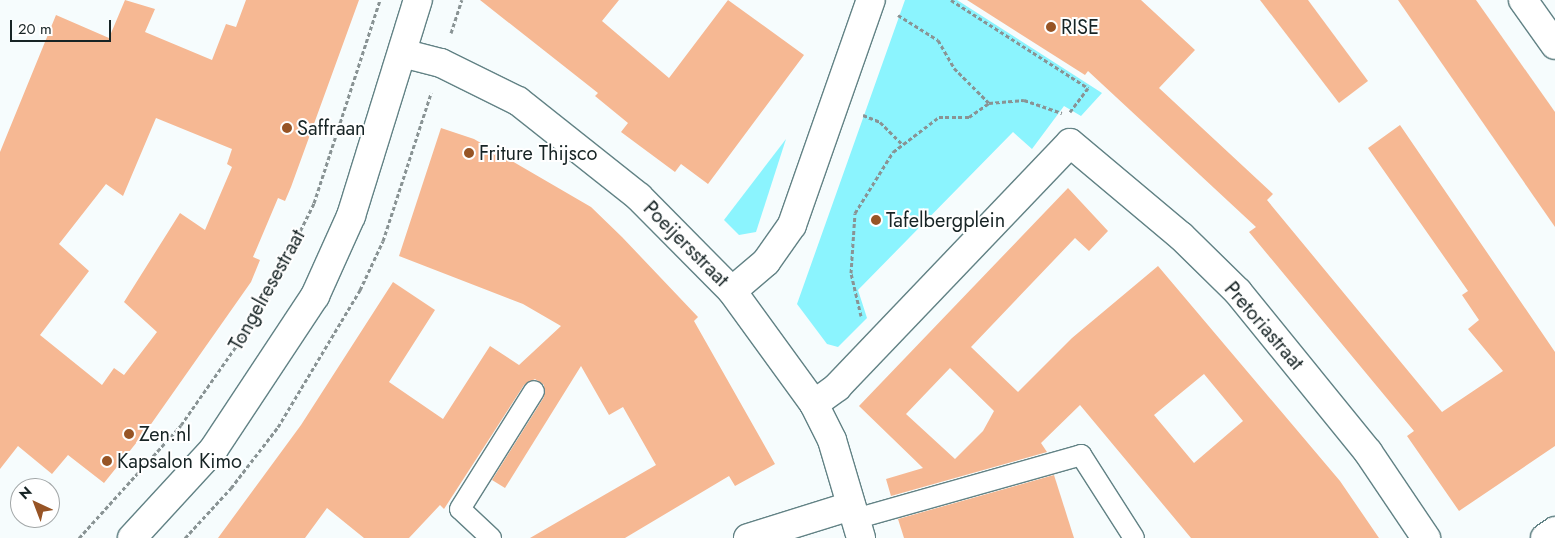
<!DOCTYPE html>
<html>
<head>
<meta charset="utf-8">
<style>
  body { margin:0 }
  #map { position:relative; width:1555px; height:538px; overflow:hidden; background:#f6fcfd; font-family:Jost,sans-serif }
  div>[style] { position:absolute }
  .green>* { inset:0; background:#8bf4fe }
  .building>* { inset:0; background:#f6b893 }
  .path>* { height:3px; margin-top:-1.5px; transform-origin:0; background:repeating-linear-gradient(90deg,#899394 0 4px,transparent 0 6.5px) }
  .roads { filter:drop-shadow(1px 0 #628285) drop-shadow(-1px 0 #628285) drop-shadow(0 1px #628285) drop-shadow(0 -1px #628285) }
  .lane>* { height:20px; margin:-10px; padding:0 10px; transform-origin:10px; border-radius:10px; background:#fff }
  .street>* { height:28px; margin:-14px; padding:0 14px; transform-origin:14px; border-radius:14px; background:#fff }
  .secondary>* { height:28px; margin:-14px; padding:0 14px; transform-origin:14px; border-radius:14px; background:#fff }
  .dots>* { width:14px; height:14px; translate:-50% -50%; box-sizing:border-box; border:2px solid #fff; border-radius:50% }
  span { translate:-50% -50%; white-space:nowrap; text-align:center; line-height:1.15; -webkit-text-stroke:4px #fff; paint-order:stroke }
  .poi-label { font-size:20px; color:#172425 }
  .left { translate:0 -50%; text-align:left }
  .street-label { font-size:20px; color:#172425 }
  .north { position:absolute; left:10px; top:478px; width:50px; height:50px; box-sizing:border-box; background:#fff; border:1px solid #a2a7a8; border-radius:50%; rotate:317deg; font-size:14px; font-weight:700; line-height:20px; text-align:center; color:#172425 }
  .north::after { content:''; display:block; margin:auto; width:18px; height:22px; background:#975425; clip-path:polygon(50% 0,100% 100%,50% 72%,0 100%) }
  .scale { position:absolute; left:10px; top:20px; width:101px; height:22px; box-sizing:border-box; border:2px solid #172425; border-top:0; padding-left:6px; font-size:15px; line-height:18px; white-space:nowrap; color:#172425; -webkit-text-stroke:4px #fff; paint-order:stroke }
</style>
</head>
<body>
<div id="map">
  <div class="green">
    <i style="clip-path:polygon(905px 0,957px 0,1102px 93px,1081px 116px,1064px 106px,1032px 149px,1013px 132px,858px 290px,867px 318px,838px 347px,827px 344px,797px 304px)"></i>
    <i style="clip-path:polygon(786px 139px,756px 232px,739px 235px,724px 220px)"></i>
  </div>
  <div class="building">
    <i style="clip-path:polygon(evenodd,125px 0,155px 9px,145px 32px,212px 60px,226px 24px,236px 27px,246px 0,359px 0,291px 187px,285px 201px,278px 198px,253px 257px,260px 260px,251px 282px,149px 427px,104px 483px,68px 455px,52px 474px,18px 446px,0 469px,0 152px,56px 15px,109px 38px,125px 0,156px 118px,232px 149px,227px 164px,232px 167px,205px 230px,180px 213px,124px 302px,157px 332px,124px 375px,114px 368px,102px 385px,40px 335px,89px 271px,59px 244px,106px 184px,123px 196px,156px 118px)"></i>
    <i style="clip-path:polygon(480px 0,619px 0,602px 21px,669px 78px,728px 0,804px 55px,708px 184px,681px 164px,675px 172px,621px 132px,628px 123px,595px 96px,598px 93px)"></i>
    <i style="clip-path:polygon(967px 0,1141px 0,1195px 50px,1159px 88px,1273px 194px,1267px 200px,1442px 412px,1503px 371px,1468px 329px,1479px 320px,1462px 295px,1468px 291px,1368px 148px,1400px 125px,1555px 352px,1555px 446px,1459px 511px,1407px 436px,1414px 431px,1249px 232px,1256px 227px,1088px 71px,1085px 75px)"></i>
    <i style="clip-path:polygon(1260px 0,1308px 0,1368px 81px,1339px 103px)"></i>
    <i style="clip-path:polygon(1398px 0,1476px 0,1555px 112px,1555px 227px)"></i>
    <i style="clip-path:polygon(441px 128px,474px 139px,591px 207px,622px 237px,698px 317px,694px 321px,775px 464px,735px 486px,729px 476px,625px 538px,530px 538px,656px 465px,623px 407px,609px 415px,581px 366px,505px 488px,492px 480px,544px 397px,544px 385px,535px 379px,524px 385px,444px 509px,440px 505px,409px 538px,364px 538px,327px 508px,305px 538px,218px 538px,301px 425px,393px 282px,435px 310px,389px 382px,443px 419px,490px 346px,519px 365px,561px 326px,523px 304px,399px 256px)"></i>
    <i style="clip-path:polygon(evenodd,1068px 188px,1108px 231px,1089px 251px,1075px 238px,971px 347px,1018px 392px,1072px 338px,1158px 266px,1340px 481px,1379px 538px,1191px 538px,1080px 405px,1041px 443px,1047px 452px,891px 496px,886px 479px,923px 468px,859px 406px,1068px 188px,950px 368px,994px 411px,983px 431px,955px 459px,906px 414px,950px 368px,1068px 188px,1204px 374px,1243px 421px,1194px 463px,1154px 415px,1204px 374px)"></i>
    <i style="clip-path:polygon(1054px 475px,1074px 538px,904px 538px,898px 519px)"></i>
  </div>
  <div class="path">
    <i style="left:951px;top:0;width:163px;rotate:32.7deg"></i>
    <i style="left:1088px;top:88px;width:30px;rotate:127deg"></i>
    <i style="left:898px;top:15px;width:47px;rotate:32deg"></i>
    <i style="left:938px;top:40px;width:32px;rotate:60deg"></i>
    <i style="left:954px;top:68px;width:49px;rotate:45deg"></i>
    <i style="left:451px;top:33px;width:35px;rotate:-72deg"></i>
    <i style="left:863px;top:115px;width:18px;rotate:22deg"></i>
    <i style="left:880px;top:122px;width:31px;rotate:45deg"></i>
    <i style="left:861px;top:316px;width:44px;rotate:-103.1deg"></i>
    <i style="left:851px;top:273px;width:60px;rotate:-86.2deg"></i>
    <i style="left:855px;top:213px;width:72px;rotate:-58.1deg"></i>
    <i style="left:893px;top:152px;width:58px;rotate:-37.3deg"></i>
    <i style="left:939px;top:117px;width:30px"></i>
    <i style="left:969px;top:117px;width:24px;rotate:-35deg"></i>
    <i style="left:989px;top:103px;width:35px;rotate:-5deg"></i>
    <i style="left:1024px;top:100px;width:40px;rotate:18.9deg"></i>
    <i style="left:79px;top:538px;width:152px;rotate:-47.9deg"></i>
    <i style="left:181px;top:425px;width:138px;rotate:-55deg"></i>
    <i style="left:260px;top:312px;width:122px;rotate:-63.6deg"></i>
    <i style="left:314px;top:203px;width:213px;rotate:-72deg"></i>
    <i style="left:185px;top:538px;width:68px;rotate:-47.4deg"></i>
    <i style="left:231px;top:488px;width:77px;rotate:-52.4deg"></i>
    <i style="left:278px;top:427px;width:160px;rotate:-59.1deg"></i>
    <i style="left:360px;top:290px;width:54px;rotate:-64.9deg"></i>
    <i style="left:383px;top:241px;width:156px;rotate:-72deg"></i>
  </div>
  <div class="roads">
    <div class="lane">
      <i style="left:855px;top:519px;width:235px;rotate:-15.8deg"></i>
      <i style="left:1081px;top:455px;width:98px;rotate:57.4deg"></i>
      <i style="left:491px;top:538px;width:42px;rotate:-136.9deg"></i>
      <i style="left:460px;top:509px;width:139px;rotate:-57.9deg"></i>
    </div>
    <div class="street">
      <i style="left:1523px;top:0;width:55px;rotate:54.6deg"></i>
      <i style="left:402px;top:53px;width:40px;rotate:14.4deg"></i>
      <i style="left:441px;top:63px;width:86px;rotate:26.3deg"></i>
      <i style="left:518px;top:101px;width:154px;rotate:38.4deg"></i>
      <i style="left:639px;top:197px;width:132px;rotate:45.3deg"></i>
      <i style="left:732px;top:291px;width:140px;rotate:54deg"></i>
      <i style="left:814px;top:404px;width:40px;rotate:63.4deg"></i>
      <i style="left:832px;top:440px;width:102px;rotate:73.5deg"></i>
      <i style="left:732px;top:291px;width:45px;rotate:-40.5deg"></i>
      <i style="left:766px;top:262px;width:45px;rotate:-54.9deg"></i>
      <i style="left:792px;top:225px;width:238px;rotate:-70.7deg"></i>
      <i style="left:814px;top:404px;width:29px;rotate:-36deg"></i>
      <i style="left:837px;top:387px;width:337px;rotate:-46.3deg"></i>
      <i style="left:1070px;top:143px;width:145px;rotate:40deg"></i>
      <i style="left:1181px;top:236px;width:80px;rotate:44.5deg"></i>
      <i style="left:1238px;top:292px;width:206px;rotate:50.9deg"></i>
      <i style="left:1368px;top:452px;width:104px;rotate:56deg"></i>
      <i style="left:748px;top:538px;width:108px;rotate:-17.3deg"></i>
      <i style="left:1545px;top:538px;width:12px;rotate:-35deg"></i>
    </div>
    <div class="secondary">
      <i style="left:132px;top:538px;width:120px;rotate:-47.4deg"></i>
      <i style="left:213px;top:450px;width:185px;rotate:-56.5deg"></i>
      <i style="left:315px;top:296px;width:88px;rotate:-65.8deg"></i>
      <i style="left:351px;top:216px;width:226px;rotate:-72.8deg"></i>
    </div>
  </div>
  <div class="dots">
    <i style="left:1051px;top:27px;background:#975425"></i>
    <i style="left:287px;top:128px;background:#975425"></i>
    <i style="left:469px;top:153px;background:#975425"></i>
    <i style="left:876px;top:220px;background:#975425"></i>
    <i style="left:129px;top:434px;background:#975425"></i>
    <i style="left:107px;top:461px;background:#975425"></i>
  </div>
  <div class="poi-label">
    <span class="left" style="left:1061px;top:27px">RISE</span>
    <span class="left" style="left:297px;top:128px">Saffraan</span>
    <span class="left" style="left:479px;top:153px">Friture Thijsco</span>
    <span class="left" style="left:886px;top:220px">Tafelbergplein</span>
    <span class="left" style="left:139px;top:434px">Zen.nl</span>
    <span class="left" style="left:117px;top:461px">Kapsalon Kimo</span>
  </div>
  <div class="street-label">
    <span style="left:686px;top:244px;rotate:45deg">Poeijersstraat</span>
    <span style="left:267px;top:290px;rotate:-61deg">Tongelresestraat</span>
    <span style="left:1264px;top:326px;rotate:49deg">Pretoriastraat</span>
  </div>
  <div class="north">N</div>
  <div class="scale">20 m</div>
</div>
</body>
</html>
